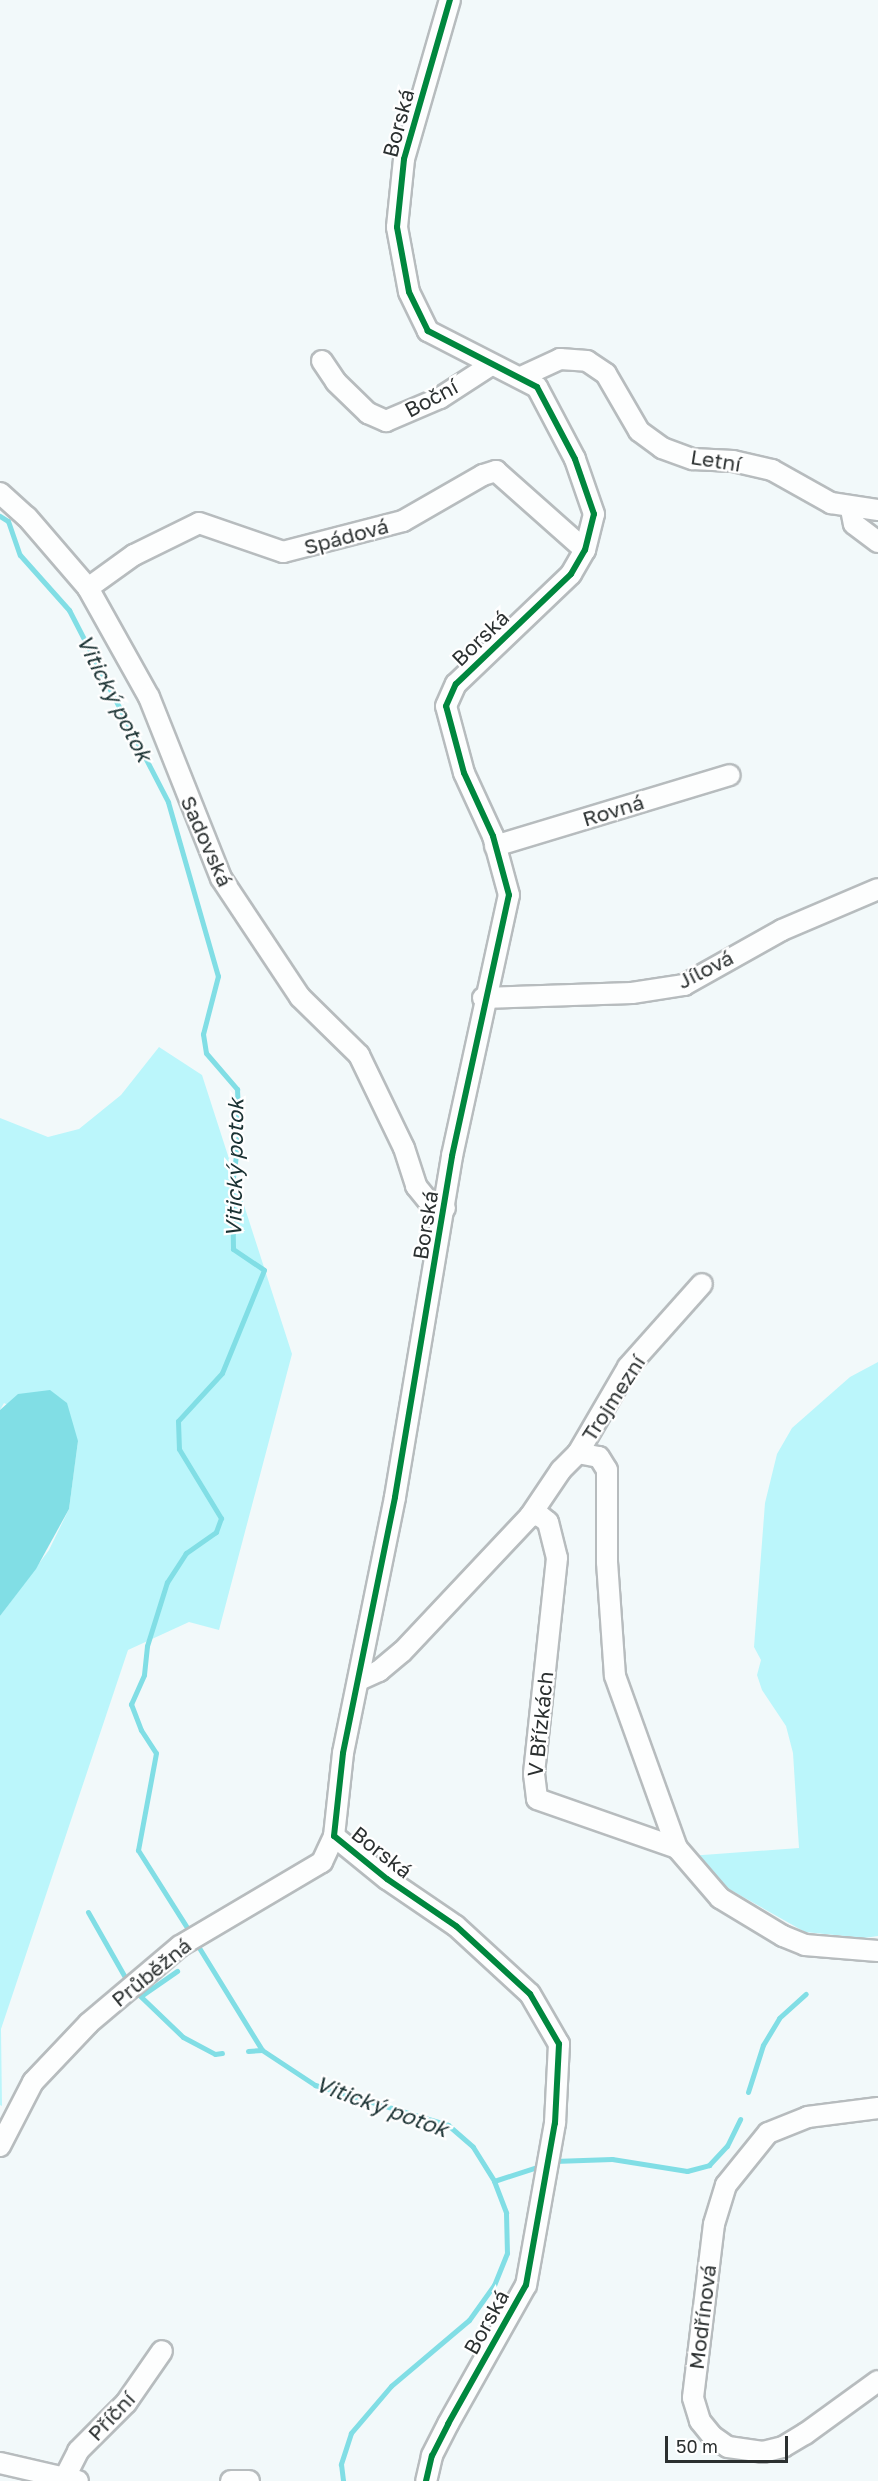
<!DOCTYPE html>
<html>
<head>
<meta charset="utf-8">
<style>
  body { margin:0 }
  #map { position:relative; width:878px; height:2481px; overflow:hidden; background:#f2f9fa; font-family:"Golos Text",sans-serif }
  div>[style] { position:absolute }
  .green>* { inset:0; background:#bbf6fb }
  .water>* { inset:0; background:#81dee5 }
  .stream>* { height:5px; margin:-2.5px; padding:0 2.5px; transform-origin:2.5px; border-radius:2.5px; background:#81dee5 }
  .roads { filter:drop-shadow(2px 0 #b7bcbe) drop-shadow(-2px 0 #b7bcbe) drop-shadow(0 2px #b7bcbe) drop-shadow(0 -2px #b7bcbe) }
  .minor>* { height:20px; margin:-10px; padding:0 10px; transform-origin:10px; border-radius:10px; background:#fdfefe }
  .cycleway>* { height:6px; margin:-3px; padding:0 3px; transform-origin:3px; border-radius:3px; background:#00873e }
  span { translate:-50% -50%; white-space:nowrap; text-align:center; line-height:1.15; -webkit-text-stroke:4.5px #fff; paint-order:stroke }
  .street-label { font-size:21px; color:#2b3030 }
  .water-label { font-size:22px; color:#1b3233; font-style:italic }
  .scale { position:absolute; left:665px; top:2436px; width:123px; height:27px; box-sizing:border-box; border:3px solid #2b3030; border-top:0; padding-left:8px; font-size:18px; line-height:21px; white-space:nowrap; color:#2b3030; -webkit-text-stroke:4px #fff; paint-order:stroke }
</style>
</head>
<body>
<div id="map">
  <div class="green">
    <i style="clip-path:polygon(159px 1047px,202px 1075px,292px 1354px,219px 1630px,189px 1622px,128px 1650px,1px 2029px,2px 2106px,0 2105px,0 1616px,49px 1550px,69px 1509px,78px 1441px,4px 1403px,0 1410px,0 1118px,48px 1137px,79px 1129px,121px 1095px)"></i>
    <i style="clip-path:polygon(878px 1362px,878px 1936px,864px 1938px,805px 1932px,713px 1880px,689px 1856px,799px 1848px,793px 1753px,786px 1726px,762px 1690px,757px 1675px,761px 1660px,754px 1647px,765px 1503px,777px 1454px,792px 1428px,850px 1377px)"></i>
  </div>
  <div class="water">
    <i style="clip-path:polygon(50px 1390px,67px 1403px,78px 1441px,69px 1509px,36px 1569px,0 1616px,0 1410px,18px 1394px)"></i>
  </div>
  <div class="stream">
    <i style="left:0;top:516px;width:9px;rotate:32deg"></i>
    <i style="left:8px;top:521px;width:36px;rotate:71deg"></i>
    <i style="left:20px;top:555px;width:74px;rotate:48.3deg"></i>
    <i style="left:69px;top:610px;width:216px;rotate:62.7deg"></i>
    <i style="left:168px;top:802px;width:181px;rotate:74deg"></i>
    <i style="left:218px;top:976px;width:60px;rotate:104.5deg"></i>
    <i style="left:203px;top:1034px;width:19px;rotate:81deg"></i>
    <i style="left:206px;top:1053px;width:48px;rotate:49.3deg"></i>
    <i style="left:237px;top:1089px;width:44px;rotate:87.4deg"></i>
    <i style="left:239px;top:1133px;width:52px;rotate:97.7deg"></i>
    <i style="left:232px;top:1185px;width:64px;rotate:89.1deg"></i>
    <i style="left:233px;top:1249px;width:37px;rotate:34deg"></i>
    <i style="left:264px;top:1270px;width:111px;rotate:112.2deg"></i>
    <i style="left:222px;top:1373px;width:65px;rotate:132.5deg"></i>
    <i style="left:178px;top:1421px;width:28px;rotate:88deg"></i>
    <i style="left:179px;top:1449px;width:81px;rotate:58.7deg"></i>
    <i style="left:221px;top:1518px;width:15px;rotate:110deg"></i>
    <i style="left:216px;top:1532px;width:37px;rotate:145deg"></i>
    <i style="left:186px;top:1553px;width:35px;rotate:123deg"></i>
    <i style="left:167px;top:1582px;width:67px;rotate:107.4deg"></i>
    <i style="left:147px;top:1646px;width:29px;rotate:96deg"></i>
    <i style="left:144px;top:1675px;width:32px;rotate:114deg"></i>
    <i style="left:131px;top:1704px;width:28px;rotate:69deg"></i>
    <i style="left:141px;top:1730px;width:27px;rotate:57deg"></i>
    <i style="left:156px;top:1753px;width:99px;rotate:100.5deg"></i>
    <i style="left:138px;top:1850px;width:93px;rotate:57.7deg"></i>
    <i style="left:88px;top:1912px;width:77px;rotate:60.4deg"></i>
    <i style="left:198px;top:1946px;width:122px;rotate:58.4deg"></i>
    <i style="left:262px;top:2050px;width:64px;rotate:33.4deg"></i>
    <i style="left:315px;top:2085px;width:139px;rotate:16.7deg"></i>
    <i style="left:448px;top:2125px;width:33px;rotate:41deg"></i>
    <i style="left:473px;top:2147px;width:40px;rotate:58deg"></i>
    <i style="left:494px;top:2181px;width:34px;rotate:69deg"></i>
    <i style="left:506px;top:2213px;width:40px;rotate:88.6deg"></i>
    <i style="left:507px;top:2253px;width:35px;rotate:112deg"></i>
    <i style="left:494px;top:2285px;width:43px;rotate:125.5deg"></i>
    <i style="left:469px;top:2320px;width:102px;rotate:139.8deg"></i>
    <i style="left:391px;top:2386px;width:62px;rotate:130.4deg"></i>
    <i style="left:351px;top:2433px;width:33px;rotate:108deg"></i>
    <i style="left:341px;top:2464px;width:17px;rotate:83deg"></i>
    <i style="left:135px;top:1991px;width:66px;rotate:43.8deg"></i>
    <i style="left:183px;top:2037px;width:36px;rotate:28deg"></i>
    <i style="left:215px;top:2054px;width:7px;rotate:-8deg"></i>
    <i style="left:141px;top:1996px;width:44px;rotate:-34.8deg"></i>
    <i style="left:248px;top:2051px;width:14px;rotate:-4deg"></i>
    <i style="left:748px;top:2092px;width:49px;rotate:-72.3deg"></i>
    <i style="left:763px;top:2045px;width:31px;rotate:-59deg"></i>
    <i style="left:779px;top:2018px;width:36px;rotate:-42deg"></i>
    <i style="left:554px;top:2161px;width:58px;rotate:-2deg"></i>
    <i style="left:612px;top:2159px;width:76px;rotate:9.1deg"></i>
    <i style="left:687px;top:2171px;width:23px;rotate:-15deg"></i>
    <i style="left:709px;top:2165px;width:26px;rotate:-47deg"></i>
    <i style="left:727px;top:2146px;width:30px;rotate:-64deg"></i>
    <i style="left:494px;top:2181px;width:45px;rotate:-18deg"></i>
  </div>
  <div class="roads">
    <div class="minor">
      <i style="left:322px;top:361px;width:25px;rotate:56deg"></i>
      <i style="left:336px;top:382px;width:45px;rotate:44.1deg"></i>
      <i style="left:368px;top:413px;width:20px;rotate:24deg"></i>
      <i style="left:386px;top:421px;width:59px;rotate:-23.1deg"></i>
      <i style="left:440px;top:398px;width:61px;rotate:-32.9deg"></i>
      <i style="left:521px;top:377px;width:43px;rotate:-24.8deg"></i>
      <i style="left:560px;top:359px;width:27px;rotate:4deg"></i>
      <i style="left:587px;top:361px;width:23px;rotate:34deg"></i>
      <i style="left:606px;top:374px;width:66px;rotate:59.9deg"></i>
      <i style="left:639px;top:431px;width:29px;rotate:36deg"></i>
      <i style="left:662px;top:448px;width:33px;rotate:20deg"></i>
      <i style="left:693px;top:459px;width:40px;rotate:2.9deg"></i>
      <i style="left:733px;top:461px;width:40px;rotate:13deg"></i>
      <i style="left:772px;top:470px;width:68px;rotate:29.2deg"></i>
      <i style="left:831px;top:503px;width:48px;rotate:8.5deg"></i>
      <i style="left:0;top:493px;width:36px;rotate:42deg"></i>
      <i style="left:27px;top:517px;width:94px;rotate:49.3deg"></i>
      <i style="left:88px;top:588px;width:125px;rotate:60.8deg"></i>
      <i style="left:149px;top:697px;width:195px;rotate:68.3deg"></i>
      <i style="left:221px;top:878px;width:143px;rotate:56.4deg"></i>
      <i style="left:300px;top:997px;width:83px;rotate:44.5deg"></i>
      <i style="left:359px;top:1055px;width:103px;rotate:64.2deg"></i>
      <i style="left:404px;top:1148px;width:40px;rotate:72deg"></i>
      <i style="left:416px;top:1186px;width:21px;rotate:51deg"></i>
      <i style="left:429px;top:1202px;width:17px;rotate:21deg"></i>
      <i style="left:851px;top:509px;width:15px;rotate:79deg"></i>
      <i style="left:854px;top:524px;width:30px;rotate:37deg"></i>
      <i style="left:88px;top:588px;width:57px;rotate:-35.7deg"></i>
      <i style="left:134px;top:555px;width:72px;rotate:-26.2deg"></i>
      <i style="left:199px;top:523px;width:89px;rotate:19deg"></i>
      <i style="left:283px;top:552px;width:124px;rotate:-14.5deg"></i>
      <i style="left:403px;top:521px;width:92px;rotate:-29.9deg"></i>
      <i style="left:483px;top:475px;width:14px;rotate:-17deg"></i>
      <i style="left:496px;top:471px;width:119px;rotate:41.6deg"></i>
      <i style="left:495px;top:846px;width:245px;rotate:-16.8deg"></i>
      <i style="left:483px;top:998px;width:149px;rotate:-1.9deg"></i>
      <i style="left:632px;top:993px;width:53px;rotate:-8.7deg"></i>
      <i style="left:684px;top:985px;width:112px;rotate:-29.3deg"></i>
      <i style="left:782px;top:930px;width:104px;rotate:-23.1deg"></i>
      <i style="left:578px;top:1453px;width:21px;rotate:11deg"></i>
      <i style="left:599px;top:1457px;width:15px;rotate:58deg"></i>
      <i style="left:607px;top:1470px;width:92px;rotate:90deg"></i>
      <i style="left:607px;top:1562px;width:114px;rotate:86deg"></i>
      <i style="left:615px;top:1676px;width:183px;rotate:70.2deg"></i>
      <i style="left:530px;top:1516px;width:55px;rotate:-56deg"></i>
      <i style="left:561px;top:1470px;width:24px;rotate:-45deg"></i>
      <i style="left:578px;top:1453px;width:99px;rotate:-59.8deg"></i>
      <i style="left:628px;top:1367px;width:111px;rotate:-48.3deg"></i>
      <i style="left:361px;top:1679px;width:20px;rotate:-24deg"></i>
      <i style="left:379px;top:1671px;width:30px;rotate:-40deg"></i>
      <i style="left:402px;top:1652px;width:187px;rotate:-46.7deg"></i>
      <i style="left:530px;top:1516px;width:9px;rotate:-6deg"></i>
      <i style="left:539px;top:1515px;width:11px;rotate:38deg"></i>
      <i style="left:548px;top:1522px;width:37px;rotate:76deg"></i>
      <i style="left:557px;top:1558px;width:217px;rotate:96.1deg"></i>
      <i style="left:534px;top:1774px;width:25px;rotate:83deg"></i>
      <i style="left:537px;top:1799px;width:148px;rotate:19.3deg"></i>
      <i style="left:677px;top:1848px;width:66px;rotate:49.3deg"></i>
      <i style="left:720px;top:1898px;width:74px;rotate:31.1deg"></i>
      <i style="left:783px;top:1936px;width:24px;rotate:22deg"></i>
      <i style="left:805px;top:1945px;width:73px;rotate:4.7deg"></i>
      <i style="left:334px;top:1836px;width:68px;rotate:39.1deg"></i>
      <i style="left:387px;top:1879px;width:83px;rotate:34.3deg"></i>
      <i style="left:456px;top:1926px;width:100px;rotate:42.6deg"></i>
      <i style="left:530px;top:1994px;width:58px;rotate:59.9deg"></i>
      <i style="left:559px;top:2044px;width:79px;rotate:92.9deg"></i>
      <i style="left:555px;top:2123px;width:165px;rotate:100.1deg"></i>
      <i style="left:526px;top:2285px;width:159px;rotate:119.3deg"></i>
      <i style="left:448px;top:2424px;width:36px;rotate:117deg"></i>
      <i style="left:432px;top:2456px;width:26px;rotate:103deg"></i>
      <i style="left:878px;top:2108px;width:71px;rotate:172.7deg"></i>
      <i style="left:808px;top:2117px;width:43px;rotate:158.2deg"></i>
      <i style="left:768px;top:2133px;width:67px;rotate:128.9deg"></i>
      <i style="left:726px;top:2185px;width:41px;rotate:107.1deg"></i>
      <i style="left:714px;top:2224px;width:175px;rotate:96.9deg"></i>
      <i style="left:693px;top:2398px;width:24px;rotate:73deg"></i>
      <i style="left:700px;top:2421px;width:19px;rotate:51deg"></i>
      <i style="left:712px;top:2436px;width:19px;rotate:35deg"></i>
      <i style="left:728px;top:2447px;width:35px;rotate:8deg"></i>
      <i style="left:763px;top:2452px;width:21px;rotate:-14deg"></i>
      <i style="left:783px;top:2447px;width:26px;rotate:-31deg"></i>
      <i style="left:805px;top:2434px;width:90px;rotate:-36deg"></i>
      <i style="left:0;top:2146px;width:72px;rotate:-62.7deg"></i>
      <i style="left:33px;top:2082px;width:81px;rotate:-46.5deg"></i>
      <i style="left:89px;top:2023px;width:119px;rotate:-40.2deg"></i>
      <i style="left:180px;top:1946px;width:165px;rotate:-30.6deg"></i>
      <i style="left:322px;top:1862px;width:29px;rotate:-65deg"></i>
      <i style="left:334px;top:1836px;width:83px;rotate:-83.8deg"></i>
      <i style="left:343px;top:1753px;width:261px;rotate:-78.5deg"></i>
      <i style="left:395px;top:1497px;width:346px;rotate:-80.5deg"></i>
      <i style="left:452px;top:1156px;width:267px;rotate:-77.7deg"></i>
      <i style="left:509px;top:895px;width:61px;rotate:-105.2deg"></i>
      <i style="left:493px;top:836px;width:69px;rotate:-114.7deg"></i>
      <i style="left:464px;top:773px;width:69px;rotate:-105deg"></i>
      <i style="left:446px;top:706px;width:24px;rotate:-66deg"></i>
      <i style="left:456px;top:684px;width:159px;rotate:-43.7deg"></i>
      <i style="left:571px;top:574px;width:28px;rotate:-60deg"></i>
      <i style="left:585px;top:550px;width:37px;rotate:-76deg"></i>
      <i style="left:594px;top:514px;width:58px;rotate:-109.1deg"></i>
      <i style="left:575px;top:459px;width:81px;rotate:-117.8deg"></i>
      <i style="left:537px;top:387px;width:123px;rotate:-152.8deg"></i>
      <i style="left:428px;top:331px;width:43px;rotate:-116deg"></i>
      <i style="left:409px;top:292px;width:66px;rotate:-100.5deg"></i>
      <i style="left:397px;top:227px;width:68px;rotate:-84.1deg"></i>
      <i style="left:404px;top:159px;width:166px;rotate:-73.9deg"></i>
      <i style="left:0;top:2463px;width:80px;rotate:13deg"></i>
      <i style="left:63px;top:2481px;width:34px;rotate:-63deg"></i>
      <i style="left:78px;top:2451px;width:68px;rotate:-45deg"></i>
      <i style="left:126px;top:2403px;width:63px;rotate:-55.3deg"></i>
      <i style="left:231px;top:2481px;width:18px"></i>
    </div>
  </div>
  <div class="cycleway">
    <i style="left:426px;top:2481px;width:26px;rotate:-77deg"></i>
    <i style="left:432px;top:2456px;width:36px;rotate:-63deg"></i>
    <i style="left:448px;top:2424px;width:159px;rotate:-60.7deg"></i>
    <i style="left:526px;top:2285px;width:165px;rotate:-79.9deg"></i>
    <i style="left:555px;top:2123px;width:79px;rotate:-87.1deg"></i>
    <i style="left:559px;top:2044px;width:58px;rotate:-120.1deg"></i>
    <i style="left:530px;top:1994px;width:100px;rotate:-137.4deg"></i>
    <i style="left:456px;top:1926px;width:83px;rotate:-145.7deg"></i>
    <i style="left:387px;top:1879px;width:68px;rotate:-140.9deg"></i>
    <i style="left:334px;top:1836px;width:83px;rotate:-83.8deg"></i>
    <i style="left:343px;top:1753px;width:261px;rotate:-78.5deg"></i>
    <i style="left:395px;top:1497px;width:346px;rotate:-80.5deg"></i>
    <i style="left:452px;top:1156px;width:267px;rotate:-77.7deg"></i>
    <i style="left:509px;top:895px;width:61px;rotate:-105.2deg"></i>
    <i style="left:493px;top:836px;width:69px;rotate:-114.7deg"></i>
    <i style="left:464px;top:773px;width:69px;rotate:-105deg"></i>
    <i style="left:446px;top:706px;width:24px;rotate:-66deg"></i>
    <i style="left:456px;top:684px;width:159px;rotate:-43.7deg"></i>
    <i style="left:571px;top:574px;width:28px;rotate:-60deg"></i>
    <i style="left:585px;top:550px;width:37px;rotate:-76deg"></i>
    <i style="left:594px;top:514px;width:58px;rotate:-109.1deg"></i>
    <i style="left:575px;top:459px;width:81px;rotate:-117.8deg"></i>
    <i style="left:537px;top:387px;width:123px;rotate:-152.8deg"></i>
    <i style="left:428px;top:331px;width:43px;rotate:-116deg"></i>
    <i style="left:409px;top:292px;width:66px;rotate:-100.5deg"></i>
    <i style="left:397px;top:227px;width:68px;rotate:-84.1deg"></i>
    <i style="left:404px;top:159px;width:166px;rotate:-73.9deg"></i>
  </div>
  <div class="street-label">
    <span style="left:398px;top:123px;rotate:-75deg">Borská</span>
    <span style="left:431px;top:398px;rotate:-28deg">Boční</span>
    <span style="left:716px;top:460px;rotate:9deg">Letní</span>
    <span style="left:346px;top:536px;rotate:-15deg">Spádová</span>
    <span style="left:480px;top:638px;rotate:-44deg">Borská</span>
    <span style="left:613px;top:810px;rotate:-17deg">Rovná</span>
    <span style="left:207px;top:841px;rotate:66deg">Sadovská</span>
    <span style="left:705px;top:969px;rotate:-27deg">Jílová</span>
    <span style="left:425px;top:1225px;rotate:-81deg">Borská</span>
    <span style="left:613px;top:1398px;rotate:-57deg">Trojmezní</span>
    <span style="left:540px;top:1724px;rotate:-84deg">V Břízkách</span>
    <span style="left:382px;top:1852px;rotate:38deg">Borská</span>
    <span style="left:151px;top:1972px;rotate:-39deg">Průběžná</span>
    <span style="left:702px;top:2317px;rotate:-83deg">Modřínová</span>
    <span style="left:486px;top:2322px;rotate:-61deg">Borská</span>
    <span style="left:111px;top:2416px;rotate:-47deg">Příční</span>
  </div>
  <div class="water-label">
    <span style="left:115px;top:698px;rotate:63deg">Vitický potok</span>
    <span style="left:234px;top:1168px;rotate:-89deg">Vitický potok</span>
    <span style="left:382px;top:2106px;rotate:20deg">Vitický potok</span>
  </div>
  <div class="scale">50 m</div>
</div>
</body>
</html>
